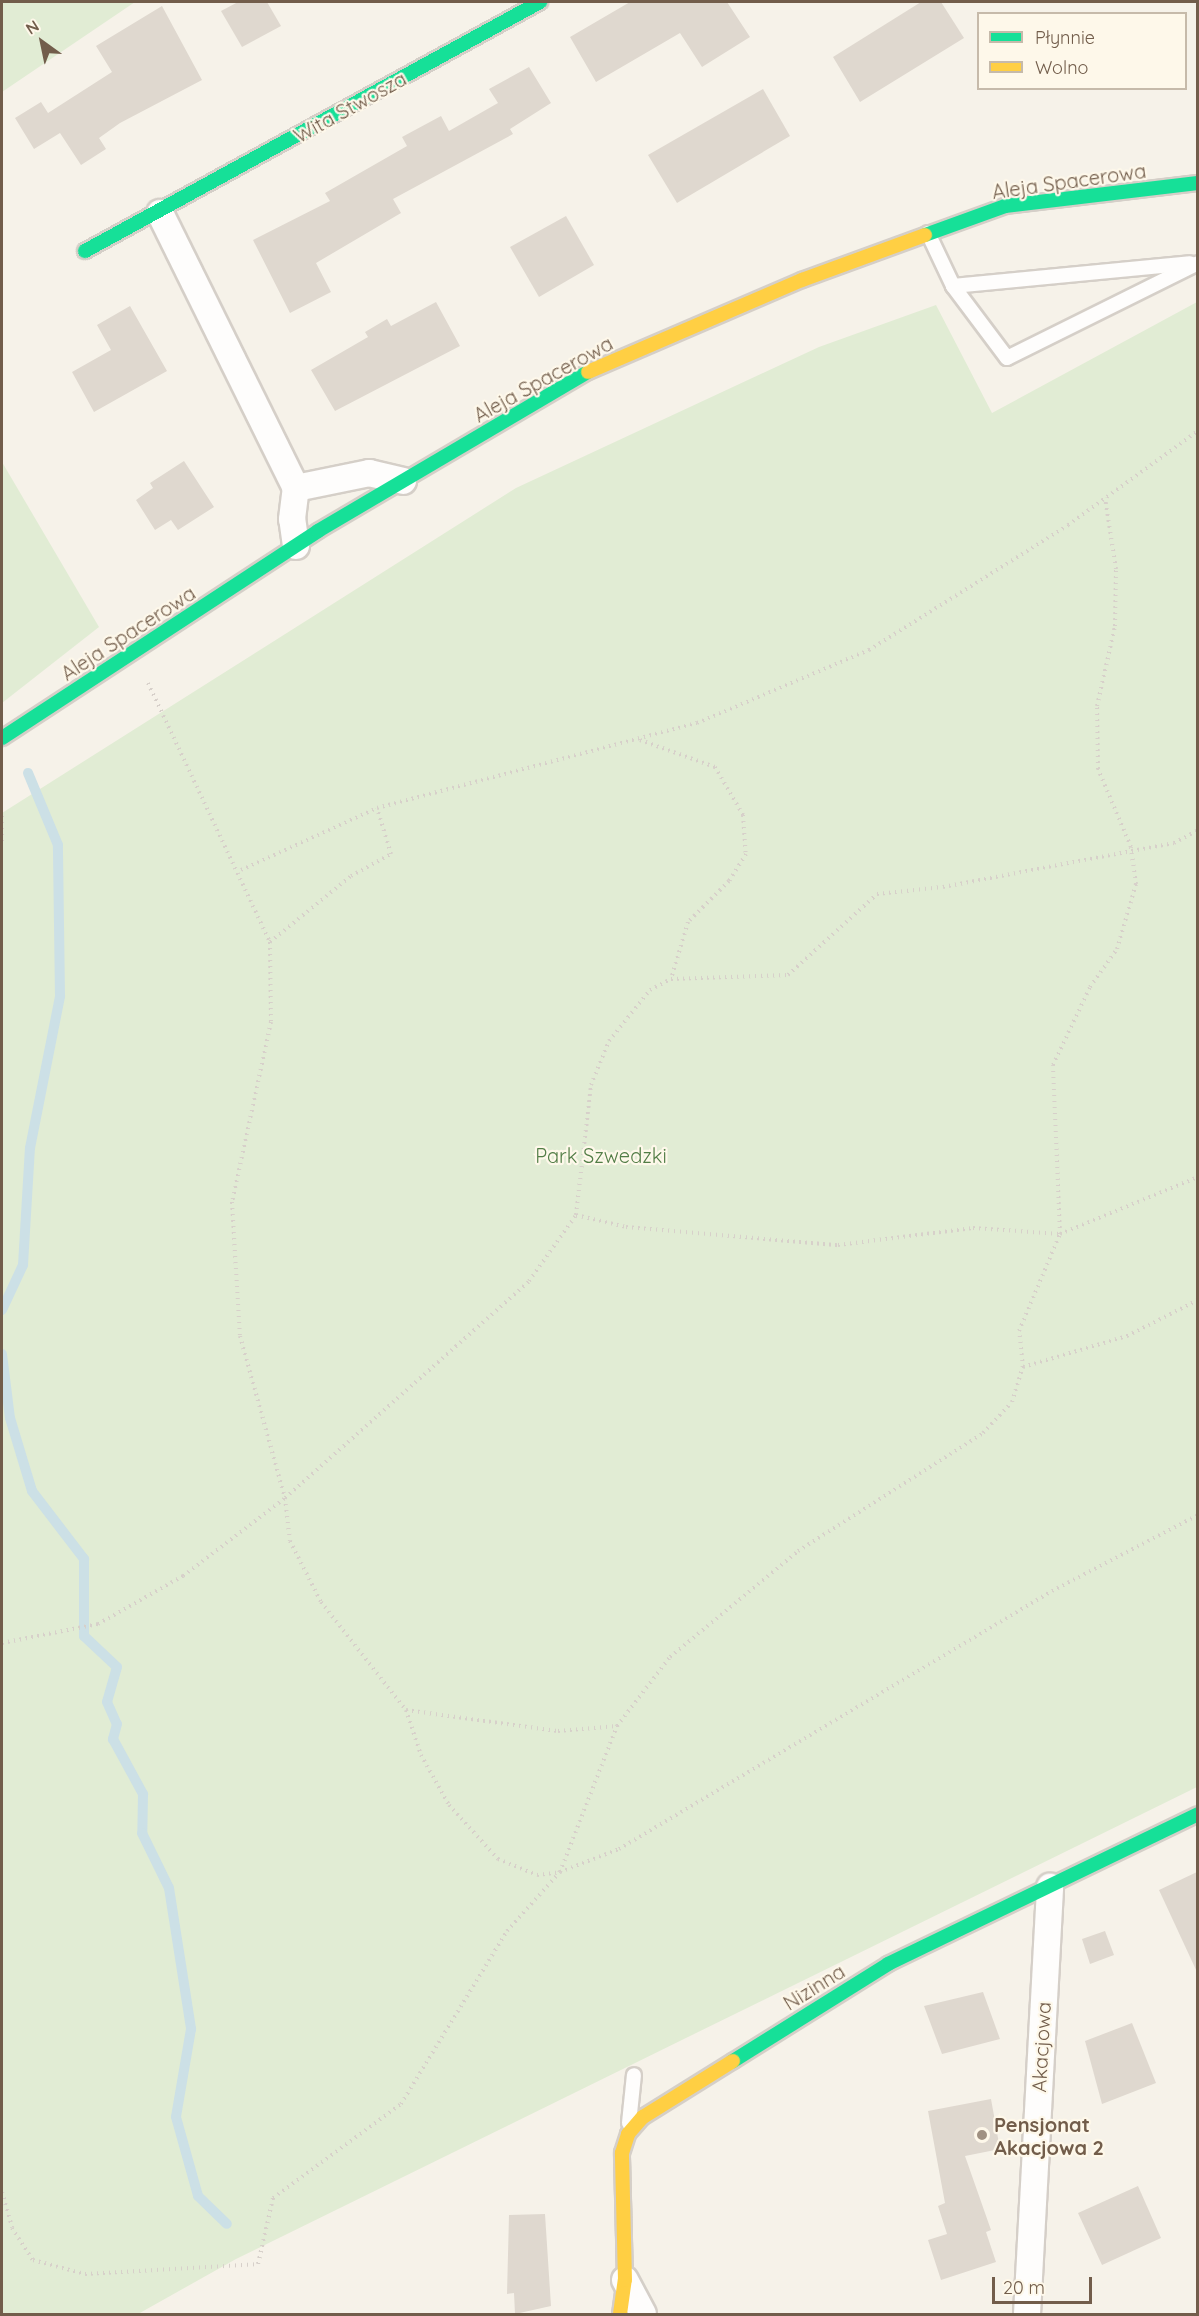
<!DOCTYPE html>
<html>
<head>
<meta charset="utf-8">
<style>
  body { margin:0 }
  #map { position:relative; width:1199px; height:2316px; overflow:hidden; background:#f6f2e9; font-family:Quicksand,sans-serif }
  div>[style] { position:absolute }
  .green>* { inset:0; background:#e1ecd4 }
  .stream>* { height:10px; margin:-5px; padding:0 5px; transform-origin:5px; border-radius:5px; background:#cce0e6 }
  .building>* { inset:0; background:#dfd8cf }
  .path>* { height:4px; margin-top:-2px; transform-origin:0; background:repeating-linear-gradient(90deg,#d7d0ca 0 1.5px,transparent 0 6px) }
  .roads { filter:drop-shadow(2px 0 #d5cfc8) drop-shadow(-2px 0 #d5cfc8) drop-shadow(0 2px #d5cfc8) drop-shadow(0 -2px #d5cfc8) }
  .lane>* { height:14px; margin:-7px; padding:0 7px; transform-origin:7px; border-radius:7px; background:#fefdfc }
  .street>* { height:26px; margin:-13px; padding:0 13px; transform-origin:13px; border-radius:13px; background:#fefdfc }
  .fast>* { height:14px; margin:-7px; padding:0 7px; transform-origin:7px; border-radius:7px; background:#16e098 }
  .slow>* { height:14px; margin:-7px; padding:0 7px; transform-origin:7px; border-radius:7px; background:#ffcf43 }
  .dots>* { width:16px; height:16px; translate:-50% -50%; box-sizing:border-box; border:3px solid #fef8ea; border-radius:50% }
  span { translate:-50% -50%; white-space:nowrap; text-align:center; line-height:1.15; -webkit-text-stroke:4.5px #fef8ea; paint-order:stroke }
  .street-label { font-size:20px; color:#725d4b }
  .park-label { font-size:20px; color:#527d46 }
  .poi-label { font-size:20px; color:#725d4b; font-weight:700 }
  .left { translate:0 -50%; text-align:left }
  .frame { position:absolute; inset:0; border:3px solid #725d4b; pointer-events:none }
  .legend { position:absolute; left:977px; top:12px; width:210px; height:78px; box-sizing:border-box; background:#fef8ea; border:2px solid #c6baaa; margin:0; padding:8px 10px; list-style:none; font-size:18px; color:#725d4b }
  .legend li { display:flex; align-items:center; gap:12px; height:30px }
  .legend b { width:30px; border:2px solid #c6baaa }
  .north { position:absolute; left:12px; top:12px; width:60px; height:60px; -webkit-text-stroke:4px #fef8ea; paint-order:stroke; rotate:327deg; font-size:16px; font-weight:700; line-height:24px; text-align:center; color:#725d4b }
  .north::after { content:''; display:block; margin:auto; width:21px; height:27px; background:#725d4b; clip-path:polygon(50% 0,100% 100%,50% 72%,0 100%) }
  .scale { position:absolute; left:992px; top:2277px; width:100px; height:27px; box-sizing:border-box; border:3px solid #725d4b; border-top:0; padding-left:8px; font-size:18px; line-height:21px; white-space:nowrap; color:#725d4b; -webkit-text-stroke:4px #fef8ea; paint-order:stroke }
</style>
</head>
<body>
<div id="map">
  <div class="green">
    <i style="clip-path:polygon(2px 2px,135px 2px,2px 92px)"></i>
    <i style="clip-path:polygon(1197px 302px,1197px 1787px,236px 2259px,138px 2314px,2px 2314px,2px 813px,516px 488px,819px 347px,936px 305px,992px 413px)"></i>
    <i style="clip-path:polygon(2px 462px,99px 627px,2px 703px)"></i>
  </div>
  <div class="stream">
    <i style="left:2px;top:1310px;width:50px;rotate:-65deg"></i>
    <i style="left:23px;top:1265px;width:117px;rotate:-86.6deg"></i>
    <i style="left:30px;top:1148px;width:155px;rotate:-78.8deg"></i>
    <i style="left:60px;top:996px;width:151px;rotate:-90.8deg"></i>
    <i style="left:58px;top:845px;width:78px;rotate:-112.6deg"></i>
    <i style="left:2px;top:1354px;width:64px;rotate:82.9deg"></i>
    <i style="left:10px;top:1418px;width:76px;rotate:73.2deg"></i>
    <i style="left:32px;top:1491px;width:86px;rotate:52.6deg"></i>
    <i style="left:84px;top:1559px;width:77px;rotate:90deg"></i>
    <i style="left:84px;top:1636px;width:45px;rotate:43.2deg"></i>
    <i style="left:117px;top:1667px;width:36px;rotate:106deg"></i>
    <i style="left:107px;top:1702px;width:24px;rotate:66deg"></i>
    <i style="left:117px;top:1724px;width:16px;rotate:105deg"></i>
    <i style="left:113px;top:1739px;width:63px;rotate:61.4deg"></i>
    <i style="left:143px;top:1794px;width:39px;rotate:91deg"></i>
    <i style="left:142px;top:1833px;width:61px;rotate:63.9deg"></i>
    <i style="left:169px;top:1888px;width:143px;rotate:81.1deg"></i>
    <i style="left:191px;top:2029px;width:89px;rotate:99.7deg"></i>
    <i style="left:176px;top:2117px;width:82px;rotate:74.4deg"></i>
    <i style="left:198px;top:2196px;width:40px;rotate:44deg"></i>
  </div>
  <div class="building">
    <i style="clip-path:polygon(238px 2px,267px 2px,281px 26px,242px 47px,221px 11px)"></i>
    <i style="clip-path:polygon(630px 2px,727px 2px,750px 37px,702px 67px,680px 33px,596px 82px,570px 37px)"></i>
    <i style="clip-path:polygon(921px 2px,941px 2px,964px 38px,860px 102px,833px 57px)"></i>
    <i style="clip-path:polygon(162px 6px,202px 80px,120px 123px,99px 138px,106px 149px,81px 165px,60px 133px,34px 149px,15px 118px,41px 102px,48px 113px,112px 72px,96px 46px)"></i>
    <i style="clip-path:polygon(529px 67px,551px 103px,510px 129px,513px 134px,393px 199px,401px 213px,316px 263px,331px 292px,290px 313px,253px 240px,330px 201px,325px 193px,407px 146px,402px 137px,441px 116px,449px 131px,498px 103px,489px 89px)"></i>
    <i style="clip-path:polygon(763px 89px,790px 136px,677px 203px,648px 155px)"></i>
    <i style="clip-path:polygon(566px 216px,594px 265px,539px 297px,510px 247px)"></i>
    <i style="clip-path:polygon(436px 302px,460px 346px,335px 411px,311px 370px,368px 337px,365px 332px,387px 319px,391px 326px)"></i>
    <i style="clip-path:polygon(130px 306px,167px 371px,94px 412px,72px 372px,111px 350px,97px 325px)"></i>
    <i style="clip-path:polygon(184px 461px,214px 507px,178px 530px,171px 520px,155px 530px,136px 500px,153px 488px,150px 483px)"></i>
    <i style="clip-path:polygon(1197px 1872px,1197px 1972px,1159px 1890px)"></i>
    <i style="clip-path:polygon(1105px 1931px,1114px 1955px,1090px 1964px,1082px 1939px)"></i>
    <i style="clip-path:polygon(983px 1992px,1000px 2039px,942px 2054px,924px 2006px)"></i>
    <i style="clip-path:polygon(1132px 2023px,1156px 2083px,1102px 2104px,1085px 2041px)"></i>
    <i style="clip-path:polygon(991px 2099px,1000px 2149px,965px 2156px,991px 2230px,986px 2232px,996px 2262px,941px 2280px,928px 2240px,947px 2234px,938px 2206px,945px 2203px,928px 2111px)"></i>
    <i style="clip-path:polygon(1138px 2186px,1161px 2238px,1102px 2265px,1078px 2213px)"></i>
    <i style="clip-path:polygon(545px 2214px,551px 2306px,515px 2314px,514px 2293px,507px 2294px,509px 2215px)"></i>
  </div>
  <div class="path">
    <i style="left:148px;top:683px;width:286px;rotate:64.8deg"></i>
    <i style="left:270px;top:942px;width:80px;rotate:89.3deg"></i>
    <i style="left:271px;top:1022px;width:184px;rotate:102.2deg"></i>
    <i style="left:232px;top:1202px;width:134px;rotate:86.6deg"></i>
    <i style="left:240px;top:1336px;width:168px;rotate:74.5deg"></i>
    <i style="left:285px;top:1498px;width:43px;rotate:83.4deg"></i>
    <i style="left:290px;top:1541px;width:68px;rotate:63.1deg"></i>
    <i style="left:321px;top:1602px;width:137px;rotate:51.8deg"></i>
    <i style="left:406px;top:1710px;width:47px;rotate:71.6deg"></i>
    <i style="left:421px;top:1755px;width:57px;rotate:60.8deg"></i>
    <i style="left:449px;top:1805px;width:73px;rotate:47.8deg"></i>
    <i style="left:498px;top:1859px;width:42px;rotate:22.3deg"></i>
    <i style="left:537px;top:1875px;width:23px;rotate:-7deg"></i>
    <i style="left:560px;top:1872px;width:63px;rotate:-21.3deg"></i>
    <i style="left:619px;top:1849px;width:504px;rotate:-30.79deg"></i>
    <i style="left:1052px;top:1591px;width:165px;rotate:-27.5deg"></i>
    <i style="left:640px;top:740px;width:80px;rotate:19.8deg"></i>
    <i style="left:715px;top:767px;width:56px;rotate:59.7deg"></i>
    <i style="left:743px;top:815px;width:39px;rotate:86deg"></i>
    <i style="left:746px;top:854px;width:32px;rotate:122deg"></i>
    <i style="left:729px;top:881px;width:58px;rotate:135deg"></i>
    <i style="left:688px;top:922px;width:59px;rotate:106.6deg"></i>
    <i style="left:2px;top:816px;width:28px;rotate:90deg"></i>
    <i style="left:241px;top:870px;width:149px;rotate:-24.5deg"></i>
    <i style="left:377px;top:808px;width:331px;rotate:-14.9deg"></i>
    <i style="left:697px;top:723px;width:187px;rotate:-23deg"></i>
    <i style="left:869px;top:650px;width:235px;rotate:-32.1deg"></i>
    <i style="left:1068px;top:525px;width:160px;rotate:-35.9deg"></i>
    <i style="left:270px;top:942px;width:104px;rotate:-39.2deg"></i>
    <i style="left:351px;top:876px;width:46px;rotate:-28.8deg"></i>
    <i style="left:391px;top:854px;width:48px;rotate:-106.9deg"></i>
    <i style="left:576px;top:1215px;width:131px;rotate:-83.4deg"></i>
    <i style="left:591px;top:1085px;width:48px;rotate:-67.8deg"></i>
    <i style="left:609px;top:1041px;width:65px;rotate:-51.2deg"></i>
    <i style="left:650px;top:990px;width:24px;rotate:-28deg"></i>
    <i style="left:671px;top:979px;width:117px;rotate:-2deg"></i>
    <i style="left:788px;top:975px;width:120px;rotate:-42.3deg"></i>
    <i style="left:877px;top:894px;width:66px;rotate:-6.1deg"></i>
    <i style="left:943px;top:887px;width:235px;rotate:-10.8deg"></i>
    <i style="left:1174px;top:843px;width:27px;rotate:-28deg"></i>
    <i style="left:1023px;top:1367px;width:109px;rotate:-16.6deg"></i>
    <i style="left:1127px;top:1336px;width:80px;rotate:-26.9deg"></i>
    <i style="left:2px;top:1643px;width:98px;rotate:-11.2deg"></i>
    <i style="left:98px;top:1624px;width:98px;rotate:-29.5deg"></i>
    <i style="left:183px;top:1576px;width:128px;rotate:-37.4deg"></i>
    <i style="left:285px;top:1498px;width:327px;rotate:-41.6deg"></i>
    <i style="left:529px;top:1281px;width:81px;rotate:-54.5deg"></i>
    <i style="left:576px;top:1215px;width:51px;rotate:13.5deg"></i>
    <i style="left:626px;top:1227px;width:213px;rotate:4.9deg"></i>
    <i style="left:838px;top:1245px;width:136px;rotate:-7.2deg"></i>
    <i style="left:973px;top:1228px;width:87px;rotate:3.9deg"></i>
    <i style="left:1060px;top:1234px;width:169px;rotate:-92.4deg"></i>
    <i style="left:1053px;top:1065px;width:86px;rotate:-64.6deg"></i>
    <i style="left:1090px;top:987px;width:47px;rotate:-54.6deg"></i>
    <i style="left:1117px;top:949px;width:68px;rotate:-73.7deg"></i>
    <i style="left:1136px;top:884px;width:37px;rotate:-98deg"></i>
    <i style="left:1131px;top:847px;width:85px;rotate:-112.9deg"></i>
    <i style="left:1098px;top:769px;width:63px;rotate:-90.9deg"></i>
    <i style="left:1097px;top:706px;width:82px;rotate:-77.3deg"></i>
    <i style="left:1115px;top:626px;width:57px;rotate:-89deg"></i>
    <i style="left:1116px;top:569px;width:72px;rotate:-98.8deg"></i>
    <i style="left:406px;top:1710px;width:153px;rotate:7.9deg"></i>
    <i style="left:558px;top:1731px;width:59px;rotate:-4.8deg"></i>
    <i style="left:617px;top:1726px;width:87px;rotate:-52.5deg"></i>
    <i style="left:670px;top:1657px;width:166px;rotate:-39.6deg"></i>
    <i style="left:798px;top:1551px;width:219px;rotate:-32.5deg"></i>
    <i style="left:983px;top:1433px;width:42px;rotate:-46.9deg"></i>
    <i style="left:1012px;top:1402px;width:37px;rotate:-73deg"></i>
    <i style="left:1023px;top:1367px;width:36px;rotate:-96deg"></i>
    <i style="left:1019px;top:1331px;width:105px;rotate:-67.1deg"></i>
    <i style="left:1060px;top:1234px;width:149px;rotate:-22.4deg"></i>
    <i style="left:2px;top:2192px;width:37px;rotate:74deg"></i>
    <i style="left:12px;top:2228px;width:38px;rotate:57deg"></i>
    <i style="left:33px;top:2260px;width:54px;rotate:15.1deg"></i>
    <i style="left:85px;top:2274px;width:173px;rotate:-3.3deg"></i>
    <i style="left:258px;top:2264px;width:68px;rotate:-77.2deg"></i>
    <i style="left:273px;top:2198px;width:159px;rotate:-36.3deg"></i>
    <i style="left:401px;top:2104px;width:203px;rotate:-58.5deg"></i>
    <i style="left:507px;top:1931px;width:79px;rotate:-48.1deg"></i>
    <i style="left:560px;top:1872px;width:157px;rotate:-68.7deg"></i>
  </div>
  <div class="roads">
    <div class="lane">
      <i style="left:928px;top:233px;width:59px;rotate:64.7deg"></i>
      <i style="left:953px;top:286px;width:90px;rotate:53.1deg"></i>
      <i style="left:1007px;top:358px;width:213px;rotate:-26.4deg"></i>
      <i style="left:953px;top:286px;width:238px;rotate:-5.5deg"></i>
      <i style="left:629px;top:2123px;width:48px;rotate:-84.1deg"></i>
    </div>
    <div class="street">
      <i style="left:160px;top:213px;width:307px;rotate:63.7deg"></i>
      <i style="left:296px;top:488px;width:75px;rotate:-11.6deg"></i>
      <i style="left:369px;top:473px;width:35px;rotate:13deg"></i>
      <i style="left:296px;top:546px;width:27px;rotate:-98deg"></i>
      <i style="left:292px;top:519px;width:31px;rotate:-83deg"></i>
      <i style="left:625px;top:2280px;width:38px;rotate:62deg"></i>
      <i style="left:1027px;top:2314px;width:428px;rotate:-86.9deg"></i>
    </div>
    <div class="fast">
      <i style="left:925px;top:235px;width:85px;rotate:-19.9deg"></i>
      <i style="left:1005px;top:206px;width:194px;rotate:-6.8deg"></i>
      <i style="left:85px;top:251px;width:519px;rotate:-28.69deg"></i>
      <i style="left:2px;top:738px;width:378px;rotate:-33.2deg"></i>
      <i style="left:318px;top:531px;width:313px;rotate:-30.5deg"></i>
      <i style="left:733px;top:2061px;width:183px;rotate:-32deg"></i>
      <i style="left:888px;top:1964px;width:344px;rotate:-25.8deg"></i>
    </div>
    <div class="slow">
      <i style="left:588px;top:372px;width:233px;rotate:-23.3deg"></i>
      <i style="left:802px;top:280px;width:131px;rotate:-20.1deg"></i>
      <i style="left:620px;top:2314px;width:34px;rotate:-82deg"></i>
      <i style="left:625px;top:2280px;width:127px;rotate:-91.4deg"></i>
      <i style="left:622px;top:2153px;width:20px;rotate:-72deg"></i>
      <i style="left:628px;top:2134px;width:23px;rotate:-49deg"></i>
      <i style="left:643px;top:2117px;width:106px;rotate:-31.9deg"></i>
    </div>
  </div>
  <div class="dots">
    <i style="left:982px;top:2135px;background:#a09182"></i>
  </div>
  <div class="street-label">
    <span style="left:350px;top:107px;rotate:-29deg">Wita Stwosza</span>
    <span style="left:1069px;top:181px;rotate:-8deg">Aleja Spacerowa</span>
    <span style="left:543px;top:379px;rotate:-29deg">Aleja Spacerowa</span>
    <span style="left:128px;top:633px;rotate:-33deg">Aleja Spacerowa</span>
    <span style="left:814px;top:1987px;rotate:-32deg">Nizinna</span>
    <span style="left:1041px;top:2047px;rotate:-87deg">Akacjowa</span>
  </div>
  <div class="park-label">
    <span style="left:601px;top:1155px">Park Szwedzki</span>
  </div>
  <div class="poi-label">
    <span class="left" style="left:994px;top:2136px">Pensjonat<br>Akacjowa 2</span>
  </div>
  <div class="frame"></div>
  <ul class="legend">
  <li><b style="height:8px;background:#16e098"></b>Płynnie</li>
  <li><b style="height:8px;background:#ffcf43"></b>Wolno</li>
  </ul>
  <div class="north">N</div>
  <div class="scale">20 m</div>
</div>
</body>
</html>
